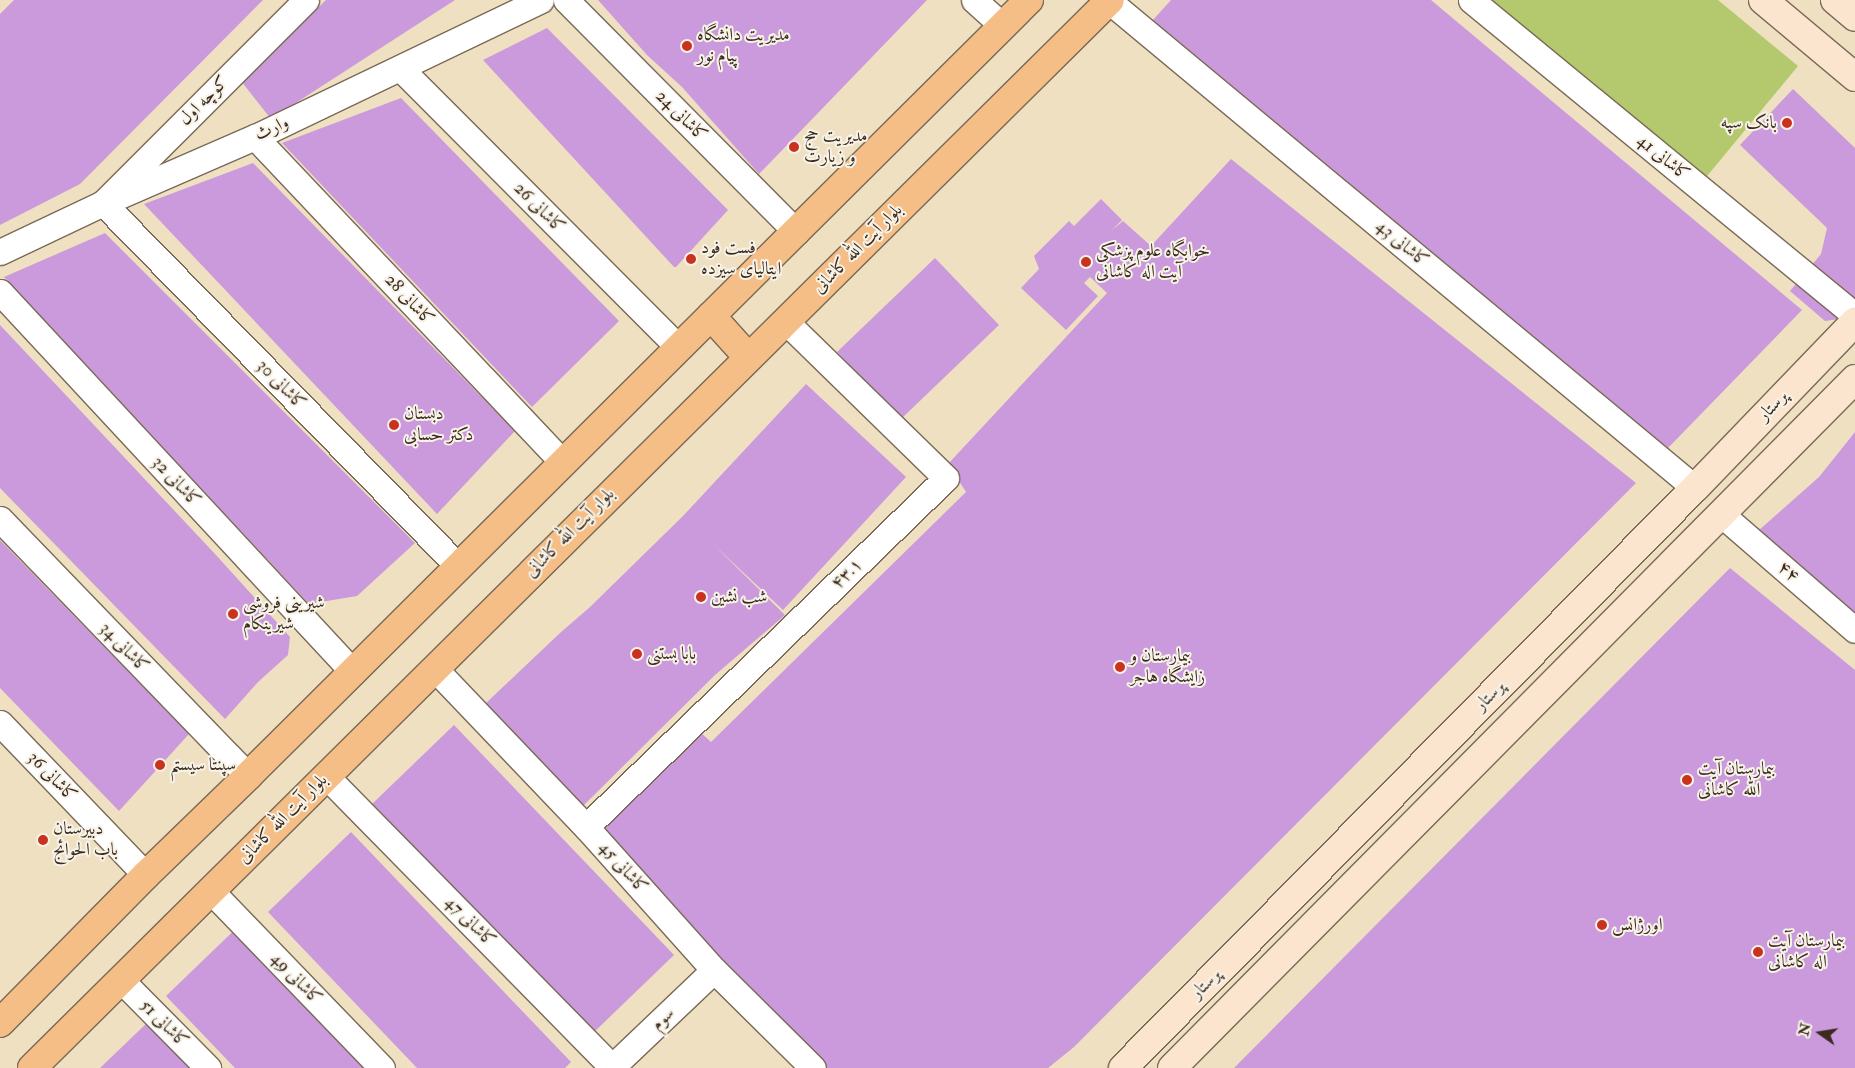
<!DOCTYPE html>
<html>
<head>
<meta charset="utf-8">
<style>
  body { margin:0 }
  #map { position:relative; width:1855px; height:1068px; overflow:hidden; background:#eee0c0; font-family:"IM FELL Double Pica",Amiri,serif }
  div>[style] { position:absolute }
  .green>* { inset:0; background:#b4c96d }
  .building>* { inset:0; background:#cb9adc }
  .roads { filter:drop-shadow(1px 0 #7a6a57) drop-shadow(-1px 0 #7a6a57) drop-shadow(0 1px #7a6a57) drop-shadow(0 -1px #7a6a57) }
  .minor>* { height:25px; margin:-12.5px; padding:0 12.5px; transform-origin:12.5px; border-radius:12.5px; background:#fff }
  .secondary>* { height:28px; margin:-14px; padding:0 14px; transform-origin:14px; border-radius:14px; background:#fbe5cf }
  .primary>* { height:28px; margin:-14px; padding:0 14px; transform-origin:14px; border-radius:14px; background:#f6be87 }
  .dots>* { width:14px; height:14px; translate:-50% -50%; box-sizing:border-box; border:2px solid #f7f3e8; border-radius:50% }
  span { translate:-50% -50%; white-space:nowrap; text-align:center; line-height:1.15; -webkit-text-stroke:4px #f7f3e8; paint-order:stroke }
  .poi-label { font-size:18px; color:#3b2a1e }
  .left { translate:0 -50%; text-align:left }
  .right { translate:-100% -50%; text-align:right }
  .street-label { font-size:18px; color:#3b2a1e }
  .north { position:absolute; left:1795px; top:1008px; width:50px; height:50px; -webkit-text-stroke:4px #f7f3e8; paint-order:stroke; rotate:283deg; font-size:14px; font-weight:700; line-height:20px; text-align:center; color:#3b2a1e }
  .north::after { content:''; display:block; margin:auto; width:18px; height:22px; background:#3b2a1e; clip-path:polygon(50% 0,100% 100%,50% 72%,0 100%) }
</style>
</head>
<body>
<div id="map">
  <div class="green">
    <i style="clip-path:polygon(1489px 0,1718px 0,1798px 66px,1703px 181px)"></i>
  </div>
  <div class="building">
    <i style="clip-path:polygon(14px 0,263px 0,80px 184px,0 225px,0 14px)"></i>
    <i style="clip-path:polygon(326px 0,455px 0,271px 119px,241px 81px)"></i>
    <i style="clip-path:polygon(598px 0,927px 0,759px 174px,682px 87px,647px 55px)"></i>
    <i style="clip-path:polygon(1171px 0,1431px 0,1802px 310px,1668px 448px,1153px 20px)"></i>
    <i style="clip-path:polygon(547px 28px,728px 210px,676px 267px,674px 267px,483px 60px)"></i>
    <i style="clip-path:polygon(1793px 89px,1855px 148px,1855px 308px,1846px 318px,1825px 321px,1790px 291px,1821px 254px,1827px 228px,1740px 145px)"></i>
    <i style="clip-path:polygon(401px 98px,619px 321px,532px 407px,282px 143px)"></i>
    <i style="clip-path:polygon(1231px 159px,1636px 483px,1074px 1047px,1048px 1068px,813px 1068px,603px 829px,700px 732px,711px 742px,966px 492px,948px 464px,1107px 293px,1090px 277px,1084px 283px,1098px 296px,1066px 330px,1021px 288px,1039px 269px,1034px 256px,1069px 221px,1074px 226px,1101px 199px,1122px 220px,1111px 231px,1123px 221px,1151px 246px)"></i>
    <i style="clip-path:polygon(253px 163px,515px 431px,437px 514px,144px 204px)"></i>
    <i style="clip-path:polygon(105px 233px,415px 543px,357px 596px,309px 604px,4px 277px)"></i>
    <i style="clip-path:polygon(935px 258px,999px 325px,901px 419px,837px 352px)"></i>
    <i style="clip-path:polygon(0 325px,216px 555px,290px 637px,288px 655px,258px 682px,225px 719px,0 488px)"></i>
    <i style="clip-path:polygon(806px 384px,906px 477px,783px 610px,713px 544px,785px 615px,715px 675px,583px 806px,485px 704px,560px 633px,590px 607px,683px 516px)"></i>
    <i style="clip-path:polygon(1855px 432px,1855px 616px,1758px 531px,1819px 477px)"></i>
    <i style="clip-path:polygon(0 540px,189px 734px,119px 811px,0 688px)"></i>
    <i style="clip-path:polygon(1730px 568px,1855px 670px,1855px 1068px,1234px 1068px)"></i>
    <i style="clip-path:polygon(454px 725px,674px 955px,591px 1035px,371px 805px)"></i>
    <i style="clip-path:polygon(351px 832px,571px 1062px,565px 1068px,417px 1068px,268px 912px)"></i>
    <i style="clip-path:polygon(249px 916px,394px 1068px,235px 1068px,166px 996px)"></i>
    <i style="clip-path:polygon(149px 1021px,193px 1068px,100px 1068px)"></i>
  </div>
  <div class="roads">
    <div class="minor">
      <i style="left:306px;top:0;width:287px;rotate:135deg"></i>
      <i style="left:103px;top:203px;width:509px;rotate:45.64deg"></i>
      <i style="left:566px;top:0;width:327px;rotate:45.2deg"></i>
      <i style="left:974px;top:0;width:39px;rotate:42deg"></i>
      <i style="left:1471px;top:0;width:497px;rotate:39.4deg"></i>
      <i style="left:1109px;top:1px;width:762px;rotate:39.73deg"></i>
      <i style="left:400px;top:68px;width:395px;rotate:45.1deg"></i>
      <i style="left:255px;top:137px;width:448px;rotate:46.6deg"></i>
      <i style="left:0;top:252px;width:114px;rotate:-25.4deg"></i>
      <i style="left:103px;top:203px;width:166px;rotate:-23.5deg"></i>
      <i style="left:255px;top:137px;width:317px;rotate:-25.6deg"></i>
      <i style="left:0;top:292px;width:519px;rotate:47.11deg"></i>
      <i style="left:1721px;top:514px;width:177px;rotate:40.9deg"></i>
      <i style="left:0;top:519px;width:357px;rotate:46deg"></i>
      <i style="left:434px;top:668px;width:220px;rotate:46.3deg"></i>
      <i style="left:586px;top:827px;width:192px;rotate:48.2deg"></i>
      <i style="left:714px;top:970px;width:139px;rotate:44.7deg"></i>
      <i style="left:0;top:723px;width:211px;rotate:46.2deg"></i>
      <i style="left:326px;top:776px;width:409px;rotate:45.5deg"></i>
      <i style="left:586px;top:827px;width:501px;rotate:-44.11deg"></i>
      <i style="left:946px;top:478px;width:225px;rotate:-135.7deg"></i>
      <i style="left:211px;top:891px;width:246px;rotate:46deg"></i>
      <i style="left:121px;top:980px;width:124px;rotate:45.3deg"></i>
      <i style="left:611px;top:1068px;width:142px;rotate:-43.6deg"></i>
    </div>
    <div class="secondary">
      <i style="left:1763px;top:0;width:120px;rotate:39.9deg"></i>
      <i style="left:1835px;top:0;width:26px;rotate:40deg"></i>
      <i style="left:1123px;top:1068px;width:815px;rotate:-45.4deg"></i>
      <i style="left:1695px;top:488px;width:231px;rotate:-46.1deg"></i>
      <i style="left:1172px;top:1068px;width:970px;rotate:-45.25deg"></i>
    </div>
    <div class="primary">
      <i style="left:711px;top:316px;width:55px;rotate:47.9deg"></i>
      <i style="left:0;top:1023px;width:208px;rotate:-45.4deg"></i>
      <i style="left:146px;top:875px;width:142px;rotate:-44.1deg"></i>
      <i style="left:248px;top:776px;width:1101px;rotate:-44.82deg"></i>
      <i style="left:32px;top:1068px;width:1517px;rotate:-44.73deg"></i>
    </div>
  </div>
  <div class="dots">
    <i style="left:687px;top:46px;background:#c8321e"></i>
    <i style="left:1787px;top:123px;background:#c8321e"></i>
    <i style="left:794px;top:147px;background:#c8321e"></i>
    <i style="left:691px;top:259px;background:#c8321e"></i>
    <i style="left:1086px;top:262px;background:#c8321e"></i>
    <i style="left:394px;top:425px;background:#c8321e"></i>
    <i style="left:701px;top:597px;background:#c8321e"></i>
    <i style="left:233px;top:614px;background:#c8321e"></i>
    <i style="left:637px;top:654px;background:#c8321e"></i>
    <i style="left:1120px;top:667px;background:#c8321e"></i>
    <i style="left:160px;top:765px;background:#c8321e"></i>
    <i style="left:1687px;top:780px;background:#c8321e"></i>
    <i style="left:43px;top:840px;background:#c8321e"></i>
    <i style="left:1602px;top:925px;background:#c8321e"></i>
    <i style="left:1758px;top:952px;background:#c8321e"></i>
  </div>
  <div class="poi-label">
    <span class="left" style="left:697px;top:46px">مدیریت دانشگاه<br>پیام نور</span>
    <span class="right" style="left:1777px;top:123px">بانک سپه</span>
    <span class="left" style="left:804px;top:147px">مدیریت حج<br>و زیارت</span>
    <span class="left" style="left:701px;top:259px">فست فود<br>ایتالیای سیزده</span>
    <span class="left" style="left:1096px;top:262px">خوابگاه علوم پزشکی<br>آیت اله کاشانی</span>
    <span class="left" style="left:404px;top:425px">دبستان<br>دکتر حسابی</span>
    <span class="left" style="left:711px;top:597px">شب نشین</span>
    <span class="left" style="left:243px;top:614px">شیرینی فروشی<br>شیرینکام</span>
    <span class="left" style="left:647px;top:654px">بابا بستنی</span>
    <span class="left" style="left:1130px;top:667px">بیمارستان و<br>زایشگاه هاجر</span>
    <span class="left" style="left:170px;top:765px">سپنتا سیستم</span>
    <span class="left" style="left:1698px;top:780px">بیمارستان آیت<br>الله کاشانی</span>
    <span class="left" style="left:53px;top:840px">دبیرستان<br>باب الحوائج</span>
    <span class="left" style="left:1612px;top:925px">اورژانس</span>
    <span class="left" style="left:1768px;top:952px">بیمارستان آیت<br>اله کاشانی</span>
  </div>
  <div class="street-label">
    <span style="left:204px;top:101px;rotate:-45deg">کوچه اول</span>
    <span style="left:681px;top:116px;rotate:45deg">کاشانی 24</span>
    <span style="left:272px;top:129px;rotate:-25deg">وارث</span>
    <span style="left:1663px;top:158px;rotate:39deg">کاشانی 41</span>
    <span style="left:539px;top:208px;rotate:45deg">کاشانی 26</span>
    <span style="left:1402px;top:244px;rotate:40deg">کاشانی 43</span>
    <span style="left:858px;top:249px;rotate:-45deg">بلوار آیت الله کاشانی</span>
    <span style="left:409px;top:300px;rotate:47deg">کاشانی 28</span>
    <span style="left:281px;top:385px;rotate:46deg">کاشانی 30</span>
    <span style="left:1773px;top:406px;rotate:-46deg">پرستار</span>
    <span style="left:176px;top:482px;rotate:47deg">کاشانی 32</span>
    <span style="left:570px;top:533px;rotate:-45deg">بلوار آیت الله کاشانی</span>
    <span style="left:1788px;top:572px;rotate:41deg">۴۴</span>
    <span style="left:847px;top:574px;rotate:-44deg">۴۳.۱</span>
    <span style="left:124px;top:648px;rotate:46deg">کاشانی 34</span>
    <span style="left:1490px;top:696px;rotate:-45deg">پرستار</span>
    <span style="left:52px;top:777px;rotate:46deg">کاشانی 36</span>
    <span style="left:283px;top:819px;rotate:-45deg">بلوار آیت الله کاشانی</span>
    <span style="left:623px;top:868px;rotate:48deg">کاشانی 45</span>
    <span style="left:470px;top:922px;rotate:45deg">کاشانی 47</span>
    <span style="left:296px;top:979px;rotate:46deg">کاشانی 49</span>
    <span style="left:1206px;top:984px;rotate:-45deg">پرستار</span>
    <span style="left:663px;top:1019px;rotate:-44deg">سوم</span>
    <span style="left:164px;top:1024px;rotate:45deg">کاشانی 51</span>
  </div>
  <div class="north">N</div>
</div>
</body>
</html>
